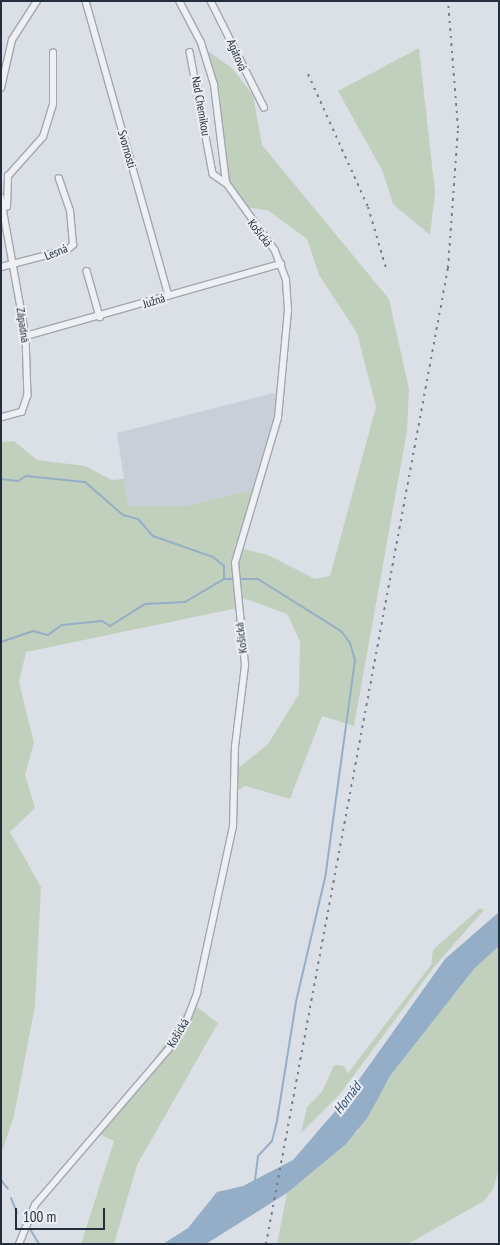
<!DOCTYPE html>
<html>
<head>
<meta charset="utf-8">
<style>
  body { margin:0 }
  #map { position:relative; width:500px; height:1245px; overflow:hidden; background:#dbe0e6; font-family:"PT Sans Narrow",sans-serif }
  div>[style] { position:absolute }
  .built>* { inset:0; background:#c9cfd8 }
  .green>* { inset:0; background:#c1d0bc }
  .water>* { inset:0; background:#95aec7 }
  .stream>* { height:2px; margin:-1px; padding:0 1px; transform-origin:1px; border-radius:1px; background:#95aec7 }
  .roads { filter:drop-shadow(1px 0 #a1a7b0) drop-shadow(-1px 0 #a1a7b0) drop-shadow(0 1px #a1a7b0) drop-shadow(0 -1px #a1a7b0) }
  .minor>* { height:5.5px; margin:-2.75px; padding:0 2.75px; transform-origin:2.75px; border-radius:2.75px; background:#eef0f4 }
  .rail>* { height:2px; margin-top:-1px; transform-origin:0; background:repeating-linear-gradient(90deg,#757f90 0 2.5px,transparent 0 7.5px) }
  span { translate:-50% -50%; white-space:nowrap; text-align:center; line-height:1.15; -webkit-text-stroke:4px #ebeef4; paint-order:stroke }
  .street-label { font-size:12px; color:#252e3c }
  .water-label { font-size:14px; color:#2f4d70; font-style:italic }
  .frame { position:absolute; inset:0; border:2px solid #252e3c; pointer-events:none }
  .scale { position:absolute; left:15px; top:1208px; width:90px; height:22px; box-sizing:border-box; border:2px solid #252e3c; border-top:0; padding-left:6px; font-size:15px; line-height:18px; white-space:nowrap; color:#252e3c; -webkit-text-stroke:4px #ebeef4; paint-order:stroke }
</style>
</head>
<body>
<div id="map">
  <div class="built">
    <i style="clip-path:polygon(278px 392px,265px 465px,255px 490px,184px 506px,128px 506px,117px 433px)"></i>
  </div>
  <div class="green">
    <i style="clip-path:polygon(419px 48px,435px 192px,430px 235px,393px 204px,382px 170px,338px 91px)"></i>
    <i style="clip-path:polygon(208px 51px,232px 68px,253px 95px,262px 145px,389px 299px,409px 389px,407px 431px,354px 726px,322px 716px,290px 799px,245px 786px,237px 791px,236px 770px,268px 744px,299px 694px,300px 641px,287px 614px,237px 596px,238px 608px,26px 652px,19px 682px,34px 743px,25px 775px,35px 808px,10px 832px,41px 887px,35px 1006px,14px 1116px,1px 1154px,1px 442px,14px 441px,37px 460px,85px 466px,112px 480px,124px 479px,128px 506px,184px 506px,255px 490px,234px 549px,235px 573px,243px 549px,268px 555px,315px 579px,330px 576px,376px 407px,357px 333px,319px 275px,307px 239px,269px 211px,241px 206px,228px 181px,219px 88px)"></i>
    <i style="clip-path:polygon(480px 908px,484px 910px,434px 967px,340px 1094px,301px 1133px,307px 1107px,322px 1092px,334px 1065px,344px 1066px,348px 1073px,431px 965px,433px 950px)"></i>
    <i style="clip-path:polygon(499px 946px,499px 1169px,493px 1189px,484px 1201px,408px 1244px,277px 1244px,287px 1193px,357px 1132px,390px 1076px,474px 969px)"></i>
    <i style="clip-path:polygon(197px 1007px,218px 1023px,137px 1165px,114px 1244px,81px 1244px,114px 1141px,99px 1134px,133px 1092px,187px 1009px)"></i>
  </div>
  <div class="water">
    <i style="clip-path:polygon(499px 912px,499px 946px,474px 969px,390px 1076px,368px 1117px,346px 1144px,287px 1193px,206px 1244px,163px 1244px,188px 1228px,217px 1192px,243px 1186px,293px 1160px,343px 1102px,445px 959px)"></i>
  </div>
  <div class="stream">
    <i style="left:29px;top:9px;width:9px;rotate:-63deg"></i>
    <i style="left:1px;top:479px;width:17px;rotate:7deg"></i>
    <i style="left:18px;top:481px;width:9px;rotate:-32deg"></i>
    <i style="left:26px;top:476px;width:59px;rotate:5.8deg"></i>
    <i style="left:85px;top:482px;width:50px;rotate:41deg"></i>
    <i style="left:123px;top:515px;width:16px;rotate:15deg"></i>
    <i style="left:138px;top:519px;width:23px;rotate:49deg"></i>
    <i style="left:153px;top:536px;width:64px;rotate:19.3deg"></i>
    <i style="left:213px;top:557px;width:14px;rotate:39deg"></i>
    <i style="left:224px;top:566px;width:13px;rotate:90deg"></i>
    <i style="left:1px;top:642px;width:34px;rotate:-19deg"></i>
    <i style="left:33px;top:631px;width:16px;rotate:15deg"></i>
    <i style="left:48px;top:635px;width:17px;rotate:-36deg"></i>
    <i style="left:62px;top:625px;width:40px;rotate:-5.7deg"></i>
    <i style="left:102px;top:621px;width:9px;rotate:32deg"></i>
    <i style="left:110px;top:626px;width:41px;rotate:-32.2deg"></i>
    <i style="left:145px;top:604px;width:40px;rotate:-2.9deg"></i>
    <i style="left:185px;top:602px;width:45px;rotate:-30.5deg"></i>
    <i style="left:224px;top:579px;width:34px"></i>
    <i style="left:258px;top:579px;width:98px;rotate:32.1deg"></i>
    <i style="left:341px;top:631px;width:15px;rotate:53deg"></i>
    <i style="left:350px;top:643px;width:18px;rotate:74deg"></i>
    <i style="left:355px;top:660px;width:220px;rotate:97.8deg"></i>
    <i style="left:325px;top:878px;width:127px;rotate:103.2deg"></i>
    <i style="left:296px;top:1002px;width:121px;rotate:99.1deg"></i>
    <i style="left:277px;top:1121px;width:21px;rotate:104deg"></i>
    <i style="left:272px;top:1141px;width:21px;rotate:133deg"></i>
    <i style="left:258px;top:1156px;width:24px;rotate:97deg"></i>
    <i style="left:1px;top:1180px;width:11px;rotate:52deg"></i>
    <i style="left:11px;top:1198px;width:16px;rotate:68deg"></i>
    <i style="left:30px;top:1229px;width:17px;rotate:59deg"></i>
  </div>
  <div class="roads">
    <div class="minor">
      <i style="left:86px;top:1px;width:306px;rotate:74.3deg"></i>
      <i style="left:211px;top:1px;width:119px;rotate:63.4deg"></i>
      <i style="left:190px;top:52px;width:124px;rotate:79.3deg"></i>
      <i style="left:213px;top:174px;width:16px;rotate:35deg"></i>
      <i style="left:1px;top:88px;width:49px;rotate:-77.1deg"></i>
      <i style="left:12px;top:40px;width:46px;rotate:-57.3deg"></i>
      <i style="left:1px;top:197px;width:141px;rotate:79.8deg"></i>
      <i style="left:26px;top:336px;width:59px;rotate:88.1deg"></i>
      <i style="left:28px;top:395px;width:18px;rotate:109deg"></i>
      <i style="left:22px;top:412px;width:22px;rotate:164deg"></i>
      <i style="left:7px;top:207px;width:31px;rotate:-88deg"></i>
      <i style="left:8px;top:176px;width:52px;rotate:-48.1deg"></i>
      <i style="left:43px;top:137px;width:34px;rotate:-73deg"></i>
      <i style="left:53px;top:104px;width:51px;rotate:-90deg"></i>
      <i style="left:1px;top:267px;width:68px;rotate:-14.4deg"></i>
      <i style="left:67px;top:250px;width:8px;rotate:-40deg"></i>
      <i style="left:73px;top:245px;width:34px;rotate:-95deg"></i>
      <i style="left:70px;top:211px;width:34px;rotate:-109deg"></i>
      <i style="left:87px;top:271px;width:48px;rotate:74.2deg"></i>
      <i style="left:26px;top:336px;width:265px;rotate:-15.8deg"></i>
      <i style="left:19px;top:1244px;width:42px;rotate:-67.7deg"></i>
      <i style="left:35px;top:1205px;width:204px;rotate:-49.4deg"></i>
      <i style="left:168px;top:1050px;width:30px;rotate:-56deg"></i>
      <i style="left:185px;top:1025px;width:34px;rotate:-69deg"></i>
      <i style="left:197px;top:993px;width:170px;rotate:-77.8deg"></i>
      <i style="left:233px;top:827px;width:80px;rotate:-88.6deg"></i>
      <i style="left:235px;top:747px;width:83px;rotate:-83deg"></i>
      <i style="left:245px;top:665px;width:102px;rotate:-95.6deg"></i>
      <i style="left:235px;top:563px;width:151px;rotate:-73.5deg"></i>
      <i style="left:278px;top:418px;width:108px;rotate:-84.7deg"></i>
      <i style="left:288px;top:310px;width:30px;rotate:-94deg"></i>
      <i style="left:286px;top:280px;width:31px;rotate:-111deg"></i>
      <i style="left:275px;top:251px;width:84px;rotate:-125.8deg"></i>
      <i style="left:226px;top:183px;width:99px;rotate:-97deg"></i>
      <i style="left:214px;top:85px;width:44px;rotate:-107.2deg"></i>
      <i style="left:201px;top:43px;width:47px;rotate:-117.6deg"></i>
    </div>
  </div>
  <div class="rail">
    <i style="left:308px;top:74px;width:146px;rotate:65.7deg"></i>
    <i style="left:368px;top:207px;width:64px;rotate:73.6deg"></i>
    <i style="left:266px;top:1244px;width:993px;rotate:-79.44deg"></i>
    <i style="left:448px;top:268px;width:140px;rotate:-85.9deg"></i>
    <i style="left:458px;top:128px;width:127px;rotate:-94.5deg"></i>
  </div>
  <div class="street-label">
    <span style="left:237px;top:55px;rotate:67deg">Agátová</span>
    <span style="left:201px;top:106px;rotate:80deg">Nad Chemikou</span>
    <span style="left:127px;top:149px;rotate:74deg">Svornosti</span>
    <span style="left:260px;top:233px;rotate:52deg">Košická</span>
    <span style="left:56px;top:252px;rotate:-22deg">Lesná</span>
    <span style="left:154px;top:301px;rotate:-17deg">Južná</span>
    <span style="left:23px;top:325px;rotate:82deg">Západná</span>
    <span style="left:241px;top:638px;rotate:-97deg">Košická</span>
    <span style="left:178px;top:1033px;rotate:-60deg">Košická</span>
  </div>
  <div class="water-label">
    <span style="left:347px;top:1098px;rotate:-53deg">Hornád</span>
  </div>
  <div class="frame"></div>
  <div class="scale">100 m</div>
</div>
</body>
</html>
